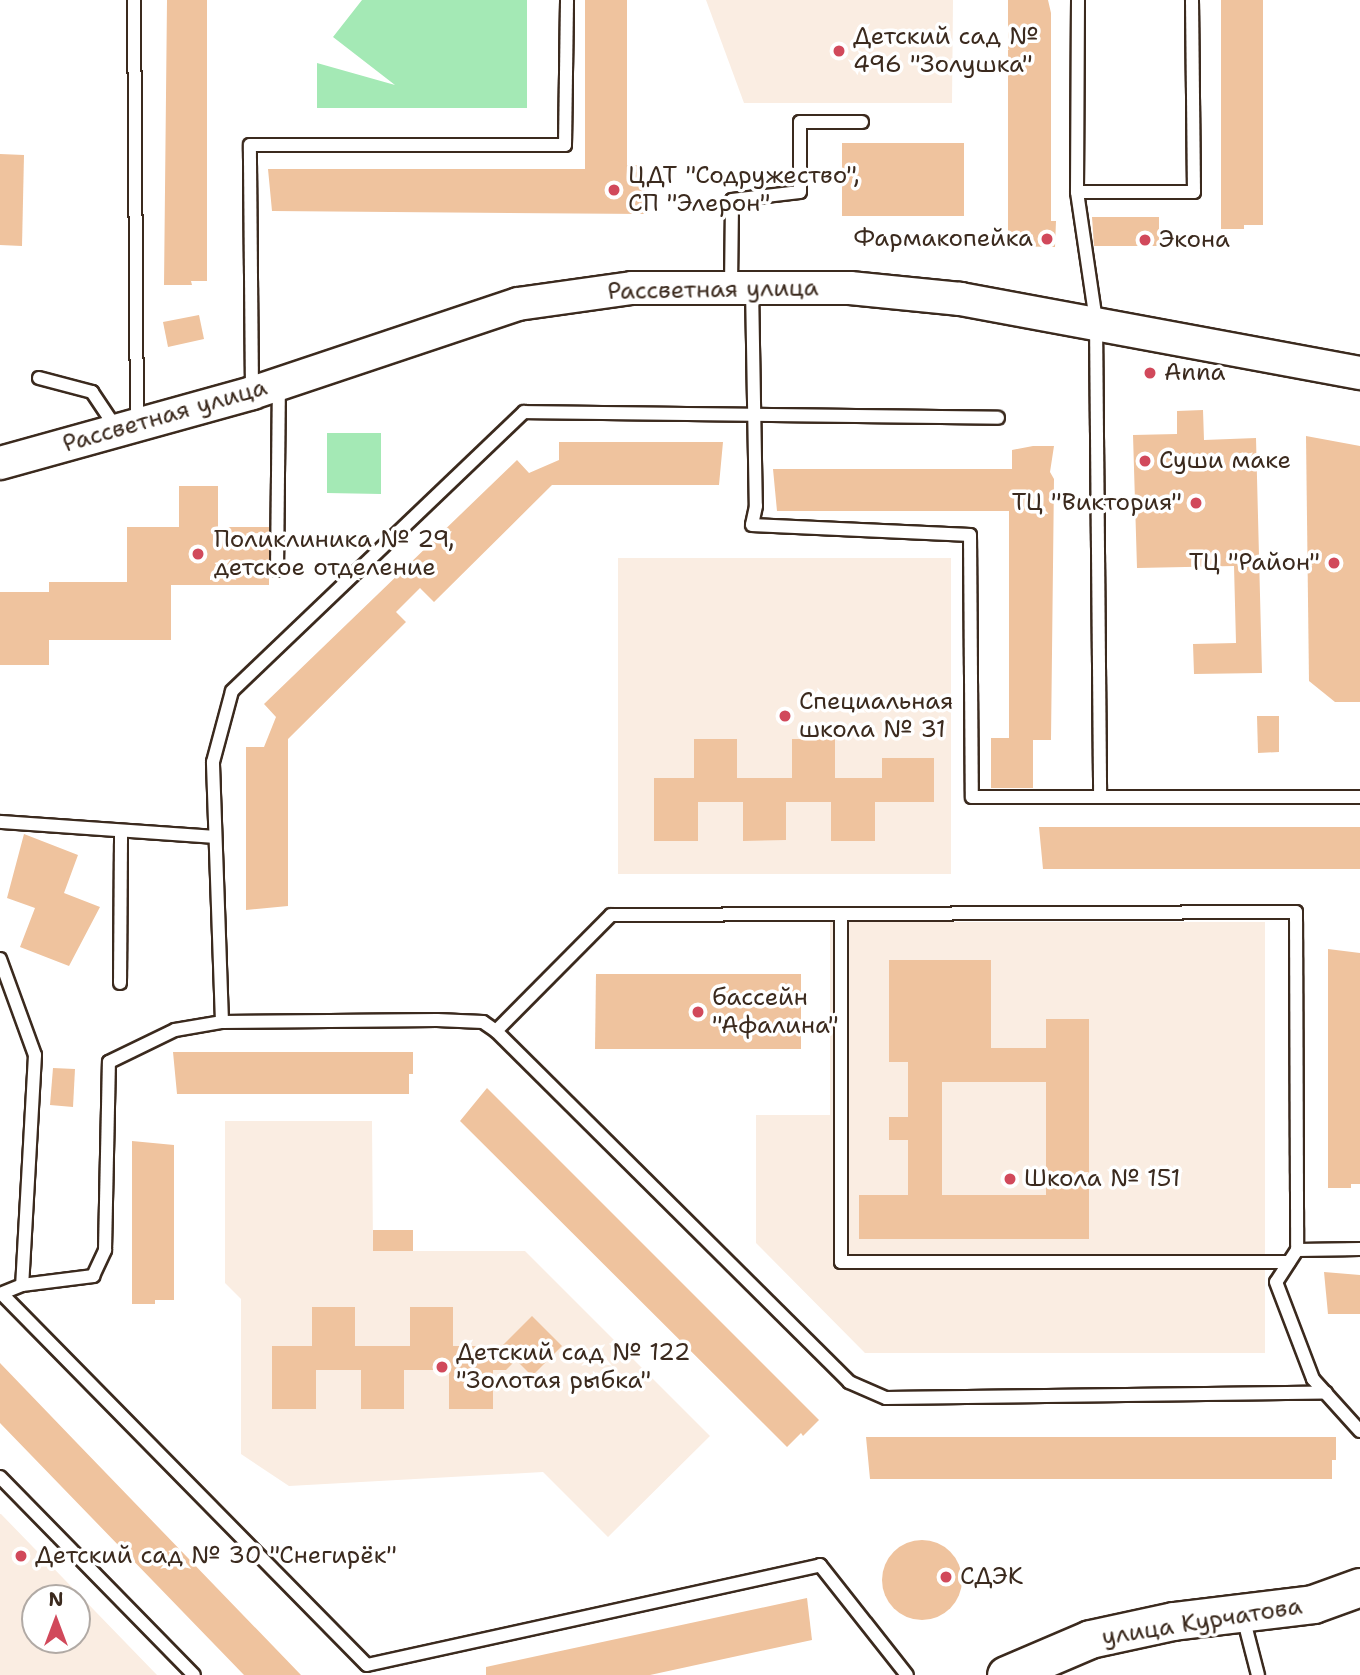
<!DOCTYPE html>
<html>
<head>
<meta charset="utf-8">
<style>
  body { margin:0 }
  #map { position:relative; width:1360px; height:1675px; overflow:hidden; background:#fff; font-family:"Shantell Sans",sans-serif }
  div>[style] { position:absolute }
  .built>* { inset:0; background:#faede2 }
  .green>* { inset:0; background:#a4e9b5 }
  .building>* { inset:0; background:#efc39e }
  .round { border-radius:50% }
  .roads { filter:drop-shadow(2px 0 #3b2a1e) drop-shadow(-2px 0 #3b2a1e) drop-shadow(0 2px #3b2a1e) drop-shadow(0 -2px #3b2a1e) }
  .service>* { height:12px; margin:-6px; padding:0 6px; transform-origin:6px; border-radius:6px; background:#fff }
  .tertiary>* { height:32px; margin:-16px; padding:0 16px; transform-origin:16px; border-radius:16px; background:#fff }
  .secondary>* { height:37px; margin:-18.5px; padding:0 18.5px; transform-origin:18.5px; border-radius:18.5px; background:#fff }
  .dots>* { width:19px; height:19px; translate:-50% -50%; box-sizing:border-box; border:4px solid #fff; border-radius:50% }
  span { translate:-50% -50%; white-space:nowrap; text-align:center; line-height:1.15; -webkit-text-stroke:7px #fff; paint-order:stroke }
  .poi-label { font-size:24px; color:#3b2a1e }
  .left { translate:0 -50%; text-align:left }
  .right { translate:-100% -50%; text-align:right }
  .street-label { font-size:24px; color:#3b2a1e }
  .north { position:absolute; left:21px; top:1584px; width:70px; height:70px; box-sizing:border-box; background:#fff; border:2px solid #b1aaa5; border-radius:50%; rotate:0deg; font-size:19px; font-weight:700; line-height:28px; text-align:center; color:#3b2a1e }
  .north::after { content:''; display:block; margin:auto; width:24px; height:32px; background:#d1495b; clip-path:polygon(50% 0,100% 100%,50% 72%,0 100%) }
</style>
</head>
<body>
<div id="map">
  <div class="built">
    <i style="clip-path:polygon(706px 0,953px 0,952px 103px,744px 103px)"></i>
    <i style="clip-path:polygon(618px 558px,951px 558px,951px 874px,618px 874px)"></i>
    <i style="clip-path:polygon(830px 922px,1265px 922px,1265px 1353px,865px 1353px,756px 1243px,756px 1115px,830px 1115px)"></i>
    <i style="clip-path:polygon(225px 1121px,372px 1121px,373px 1251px,525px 1251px,710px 1436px,608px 1537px,543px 1472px,289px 1486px,241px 1454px,241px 1299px,225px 1283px)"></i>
    <i style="clip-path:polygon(evenodd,0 1514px,1px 1514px,157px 1675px,0 1675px,0 1514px,35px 1598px,77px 1598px,77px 1640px,35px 1640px,35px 1598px)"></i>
  </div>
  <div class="green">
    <i style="clip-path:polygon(362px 0,527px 0,527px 108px,317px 108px,317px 63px,395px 85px,333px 37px)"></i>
    <i style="clip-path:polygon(327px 433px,381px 433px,381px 494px,327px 493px)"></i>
  </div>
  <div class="building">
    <i style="clip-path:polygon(167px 0,207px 0,207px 281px,191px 281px,192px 285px,164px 285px)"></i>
    <i style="clip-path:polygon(585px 0,627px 0,627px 165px,645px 165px,644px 214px,272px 211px,268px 169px,585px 169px)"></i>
    <i style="clip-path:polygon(1008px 0,1048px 0,1051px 13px,1051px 221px,1056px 221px,1055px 247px,1008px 246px)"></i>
    <i style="clip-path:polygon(1221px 0,1263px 0,1263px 225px,1244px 225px,1244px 229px,1221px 229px)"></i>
    <i style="clip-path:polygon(842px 143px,964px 143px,964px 216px,842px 216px)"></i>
    <i style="clip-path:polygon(0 154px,24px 155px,22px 246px,0 245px)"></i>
    <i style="clip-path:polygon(1092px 217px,1159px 217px,1159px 246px,1094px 246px)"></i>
    <i style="clip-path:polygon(199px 315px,204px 339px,168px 347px,163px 322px)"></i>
    <i style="clip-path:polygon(1203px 410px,1204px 440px,1256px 438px,1262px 673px,1194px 674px,1193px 644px,1236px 643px,1234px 566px,1137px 568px,1133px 435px,1177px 434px,1177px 411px)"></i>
    <i style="clip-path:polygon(1306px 436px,1360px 446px,1360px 702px,1335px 702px,1309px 681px)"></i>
    <i style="clip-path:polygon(559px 442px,723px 442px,719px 485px,552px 485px,434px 602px,420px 588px,396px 612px,406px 622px,288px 739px,288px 906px,246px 910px,246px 747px,264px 747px,276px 717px,264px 704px,517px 460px,529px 473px,559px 460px)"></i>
    <i style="clip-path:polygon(1033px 446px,1054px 446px,1050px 472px,1054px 479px,1051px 740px,1033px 740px,1033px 788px,991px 788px,991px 738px,1009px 738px,1009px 511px,777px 511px,773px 469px,1012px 469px,1012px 450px)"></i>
    <i style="clip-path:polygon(179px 486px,218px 486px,218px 527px,269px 527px,269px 585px,171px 585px,171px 640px,49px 640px,49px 665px,0 665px,0 592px,49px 592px,49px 582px,127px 582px,127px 527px,179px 527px)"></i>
    <i style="clip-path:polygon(1257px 716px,1279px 716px,1279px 752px,1258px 753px)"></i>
    <i style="clip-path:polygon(694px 739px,737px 739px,737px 778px,792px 778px,792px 739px,835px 739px,835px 778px,882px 778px,882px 758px,934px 758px,934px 802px,875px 802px,875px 841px,831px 841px,831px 802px,786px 802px,786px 840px,743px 841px,743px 802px,698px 802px,698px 841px,654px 841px,654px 778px,694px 778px)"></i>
    <i style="clip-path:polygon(1039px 827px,1360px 827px,1360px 869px,1043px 869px)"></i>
    <i style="clip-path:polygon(24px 834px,78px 855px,64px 893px,100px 907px,69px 966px,20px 947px,35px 908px,7px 898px)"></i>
    <i style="clip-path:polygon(1328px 949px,1360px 953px,1360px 1184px,1351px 1184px,1351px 1188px,1328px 1188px)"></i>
    <i style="clip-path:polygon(evenodd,889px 960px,991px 960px,991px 1048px,1046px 1048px,1046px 1019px,1089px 1019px,1089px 1239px,859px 1239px,859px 1195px,908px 1195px,908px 1140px,889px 1140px,889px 1117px,908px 1117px,908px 1062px,889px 1062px,889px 960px,942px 1082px,1046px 1082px,1046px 1195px,942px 1195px,942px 1082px)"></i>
    <i style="clip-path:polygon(596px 974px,801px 974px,801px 1049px,595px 1049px)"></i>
    <i style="clip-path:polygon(173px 1052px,413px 1052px,413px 1074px,409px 1074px,409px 1094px,177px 1094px)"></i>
    <i style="clip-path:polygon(53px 1068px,75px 1069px,73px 1107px,50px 1105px)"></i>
    <i style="clip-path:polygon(487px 1088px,819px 1420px,803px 1436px,801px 1433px,787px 1447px,460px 1121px)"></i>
    <i style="clip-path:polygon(132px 1141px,174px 1145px,174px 1300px,155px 1300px,155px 1304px,132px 1304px)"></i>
    <i style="clip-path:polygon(373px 1230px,413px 1230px,413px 1251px,373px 1251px)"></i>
    <i style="clip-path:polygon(1324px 1272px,1360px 1275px,1360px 1314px,1328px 1314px)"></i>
    <i style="clip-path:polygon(312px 1307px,355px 1307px,355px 1346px,410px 1346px,410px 1307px,453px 1307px,453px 1346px,502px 1346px,532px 1316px,562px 1346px,532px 1376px,516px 1360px,506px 1370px,493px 1370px,493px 1409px,449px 1409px,449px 1370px,404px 1370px,404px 1409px,361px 1409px,361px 1370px,316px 1370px,316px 1409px,272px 1409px,272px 1346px,312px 1346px)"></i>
    <i style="clip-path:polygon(0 1363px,76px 1442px,301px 1675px,244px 1675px,0 1423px)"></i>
    <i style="clip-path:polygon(866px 1437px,1336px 1437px,1336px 1460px,1332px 1460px,1332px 1479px,870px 1479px)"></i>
    <i class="round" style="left:882px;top:1540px;width:80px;height:80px"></i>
    <i style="clip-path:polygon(807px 1598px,812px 1640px,650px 1675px,486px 1675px,486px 1667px)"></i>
  </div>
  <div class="roads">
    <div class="service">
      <i style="left:134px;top:0;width:422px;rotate:89.6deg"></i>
      <i style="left:1078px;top:0;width:192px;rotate:90.3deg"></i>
      <i style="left:1077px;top:192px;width:130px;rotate:81.6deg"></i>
      <i style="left:1096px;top:321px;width:476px;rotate:89.5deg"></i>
      <i style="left:1100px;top:797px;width:260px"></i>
      <i style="left:1077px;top:192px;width:117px"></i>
      <i style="left:1194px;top:192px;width:192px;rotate:-90.6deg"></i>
      <i style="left:731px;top:286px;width:86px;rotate:-89.3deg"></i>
      <i style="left:732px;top:200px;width:68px;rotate:-6.7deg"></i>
      <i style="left:800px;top:192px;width:70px;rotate:-90deg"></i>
      <i style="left:800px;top:122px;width:62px"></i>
      <i style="left:752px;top:287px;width:219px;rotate:89deg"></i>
      <i style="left:756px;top:506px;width:19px;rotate:102deg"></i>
      <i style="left:752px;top:525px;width:218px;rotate:2.6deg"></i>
      <i style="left:970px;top:535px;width:262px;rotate:89.6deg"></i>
      <i style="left:972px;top:797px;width:128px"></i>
      <i style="left:39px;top:378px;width:55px;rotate:14.8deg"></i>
      <i style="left:92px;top:392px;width:43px;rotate:56.3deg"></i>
      <i style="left:252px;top:391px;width:246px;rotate:-90.5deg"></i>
      <i style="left:250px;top:145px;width:315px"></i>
      <i style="left:565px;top:145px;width:145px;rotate:-89.2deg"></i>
      <i style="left:277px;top:570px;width:185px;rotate:-89.4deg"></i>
      <i style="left:0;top:822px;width:214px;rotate:4deg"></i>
      <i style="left:841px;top:914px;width:348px;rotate:90deg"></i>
      <i style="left:841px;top:1262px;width:448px"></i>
      <i style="left:0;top:959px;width:102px;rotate:70deg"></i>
      <i style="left:35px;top:1055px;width:230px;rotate:93.2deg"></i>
      <i style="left:120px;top:983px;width:151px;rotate:-89.6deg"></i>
      <i style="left:222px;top:1022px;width:260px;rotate:-92deg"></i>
      <i style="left:213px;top:762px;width:73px;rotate:-75deg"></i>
      <i style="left:232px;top:691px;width:404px;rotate:-43.7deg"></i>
      <i style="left:524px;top:412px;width:474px;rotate:0.7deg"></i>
      <i style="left:496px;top:1031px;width:498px;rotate:44.8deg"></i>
      <i style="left:849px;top:1382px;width:40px;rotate:23.4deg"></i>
      <i style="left:886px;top:1398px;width:440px;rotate:-0.7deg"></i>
      <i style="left:1360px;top:1249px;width:63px;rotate:179.1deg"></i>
      <i style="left:1297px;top:1250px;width:38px;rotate:123deg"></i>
      <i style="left:1276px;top:1282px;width:104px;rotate:69.1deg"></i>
      <i style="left:1313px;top:1379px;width:70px;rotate:47.9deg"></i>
      <i style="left:0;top:1294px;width:24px;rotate:-22deg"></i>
      <i style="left:22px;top:1285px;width:72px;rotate:-7.2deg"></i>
      <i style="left:93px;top:1276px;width:29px;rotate:-65deg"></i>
      <i style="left:105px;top:1250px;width:188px;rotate:-88.8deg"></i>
      <i style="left:109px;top:1062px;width:73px;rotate:-25.9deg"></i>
      <i style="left:175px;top:1030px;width:48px;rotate:-9.7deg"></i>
      <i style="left:222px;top:1022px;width:215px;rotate:-0.5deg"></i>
      <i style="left:437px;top:1020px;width:46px;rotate:2.5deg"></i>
      <i style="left:483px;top:1022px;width:16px;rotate:35deg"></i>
      <i style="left:496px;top:1031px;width:163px;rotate:-45.2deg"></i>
      <i style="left:611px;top:915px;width:685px;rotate:-0.25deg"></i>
      <i style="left:1296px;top:912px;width:338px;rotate:89.8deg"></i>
      <i style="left:2px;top:1294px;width:520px;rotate:45.47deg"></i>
      <i style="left:367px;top:1665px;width:464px;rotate:-12.4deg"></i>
      <i style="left:820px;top:1565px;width:140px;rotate:51.7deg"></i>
      <i style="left:0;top:1477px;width:277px;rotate:45.6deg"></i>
      <i style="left:1243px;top:1617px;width:60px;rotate:75.5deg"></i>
    </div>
    <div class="tertiary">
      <i style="left:0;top:463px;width:262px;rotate:-15.5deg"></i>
      <i style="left:252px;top:393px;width:280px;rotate:-18.5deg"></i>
      <i style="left:518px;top:304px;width:115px;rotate:-8deg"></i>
      <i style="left:632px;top:288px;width:218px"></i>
      <i style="left:850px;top:288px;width:111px;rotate:5.7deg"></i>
      <i style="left:960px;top:299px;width:407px;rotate:10.5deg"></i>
    </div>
    <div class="secondary">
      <i style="left:1006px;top:1675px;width:91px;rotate:-23.2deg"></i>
      <i style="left:1090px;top:1639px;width:85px;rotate:-12.2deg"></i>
      <i style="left:1173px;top:1621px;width:141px;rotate:-6.9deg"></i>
      <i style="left:1313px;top:1604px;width:50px;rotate:-19.9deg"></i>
    </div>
  </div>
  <div class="dots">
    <i style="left:839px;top:51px;background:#d1495b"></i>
    <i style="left:614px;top:190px;background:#d1495b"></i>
    <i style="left:1047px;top:239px;background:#d1495b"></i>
    <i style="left:1145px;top:240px;background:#d1495b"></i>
    <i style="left:1150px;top:373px;background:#d1495b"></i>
    <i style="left:1145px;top:461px;background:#d1495b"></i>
    <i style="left:1196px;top:503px;background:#d1495b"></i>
    <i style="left:198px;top:554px;background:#d1495b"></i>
    <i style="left:1334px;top:563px;background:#d1495b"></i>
    <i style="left:785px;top:716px;background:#d1495b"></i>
    <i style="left:698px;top:1012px;background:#d1495b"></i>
    <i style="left:1010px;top:1179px;background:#d1495b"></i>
    <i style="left:442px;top:1367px;background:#d1495b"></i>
    <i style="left:21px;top:1556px;background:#d1495b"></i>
    <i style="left:946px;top:1577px;background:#d1495b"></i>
  </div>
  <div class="poi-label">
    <span class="left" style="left:853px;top:51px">Детский сад №<br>496 "Золушка"</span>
    <span class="left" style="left:628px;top:190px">ЦДТ "Содружество",<br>СП "Элерон"</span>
    <span class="right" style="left:1033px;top:239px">Фармакопейка</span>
    <span class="left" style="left:1159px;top:240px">Экона</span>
    <span class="left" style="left:1164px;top:373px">Anna</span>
    <span class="left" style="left:1159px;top:461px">Суши маке</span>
    <span class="right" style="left:1182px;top:503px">ТЦ "Виктория"</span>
    <span class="left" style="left:214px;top:554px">Поликлиника № 29,<br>детское отделение</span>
    <span class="right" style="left:1320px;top:563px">ТЦ "Район"</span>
    <span class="left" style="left:799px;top:716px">Специальная<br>школа № 31</span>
    <span class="left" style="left:712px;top:1012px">бассейн<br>"Афалина"</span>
    <span class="left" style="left:1024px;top:1179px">Школа № 151</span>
    <span class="left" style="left:456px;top:1367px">Детский сад № 122<br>"Золотая рыбка"</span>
    <span class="left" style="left:35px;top:1556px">Детский сад № 30 "Снегирёк"</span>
    <span class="left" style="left:960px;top:1577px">СДЭК</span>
  </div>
  <div class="street-label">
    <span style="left:713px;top:290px;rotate:-1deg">Рассветная улица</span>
    <span style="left:165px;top:416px;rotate:-16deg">Рассветная улица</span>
    <span style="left:1202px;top:1622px;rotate:-9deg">улица Курчатова</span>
  </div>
  <div class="north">N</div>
</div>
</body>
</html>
